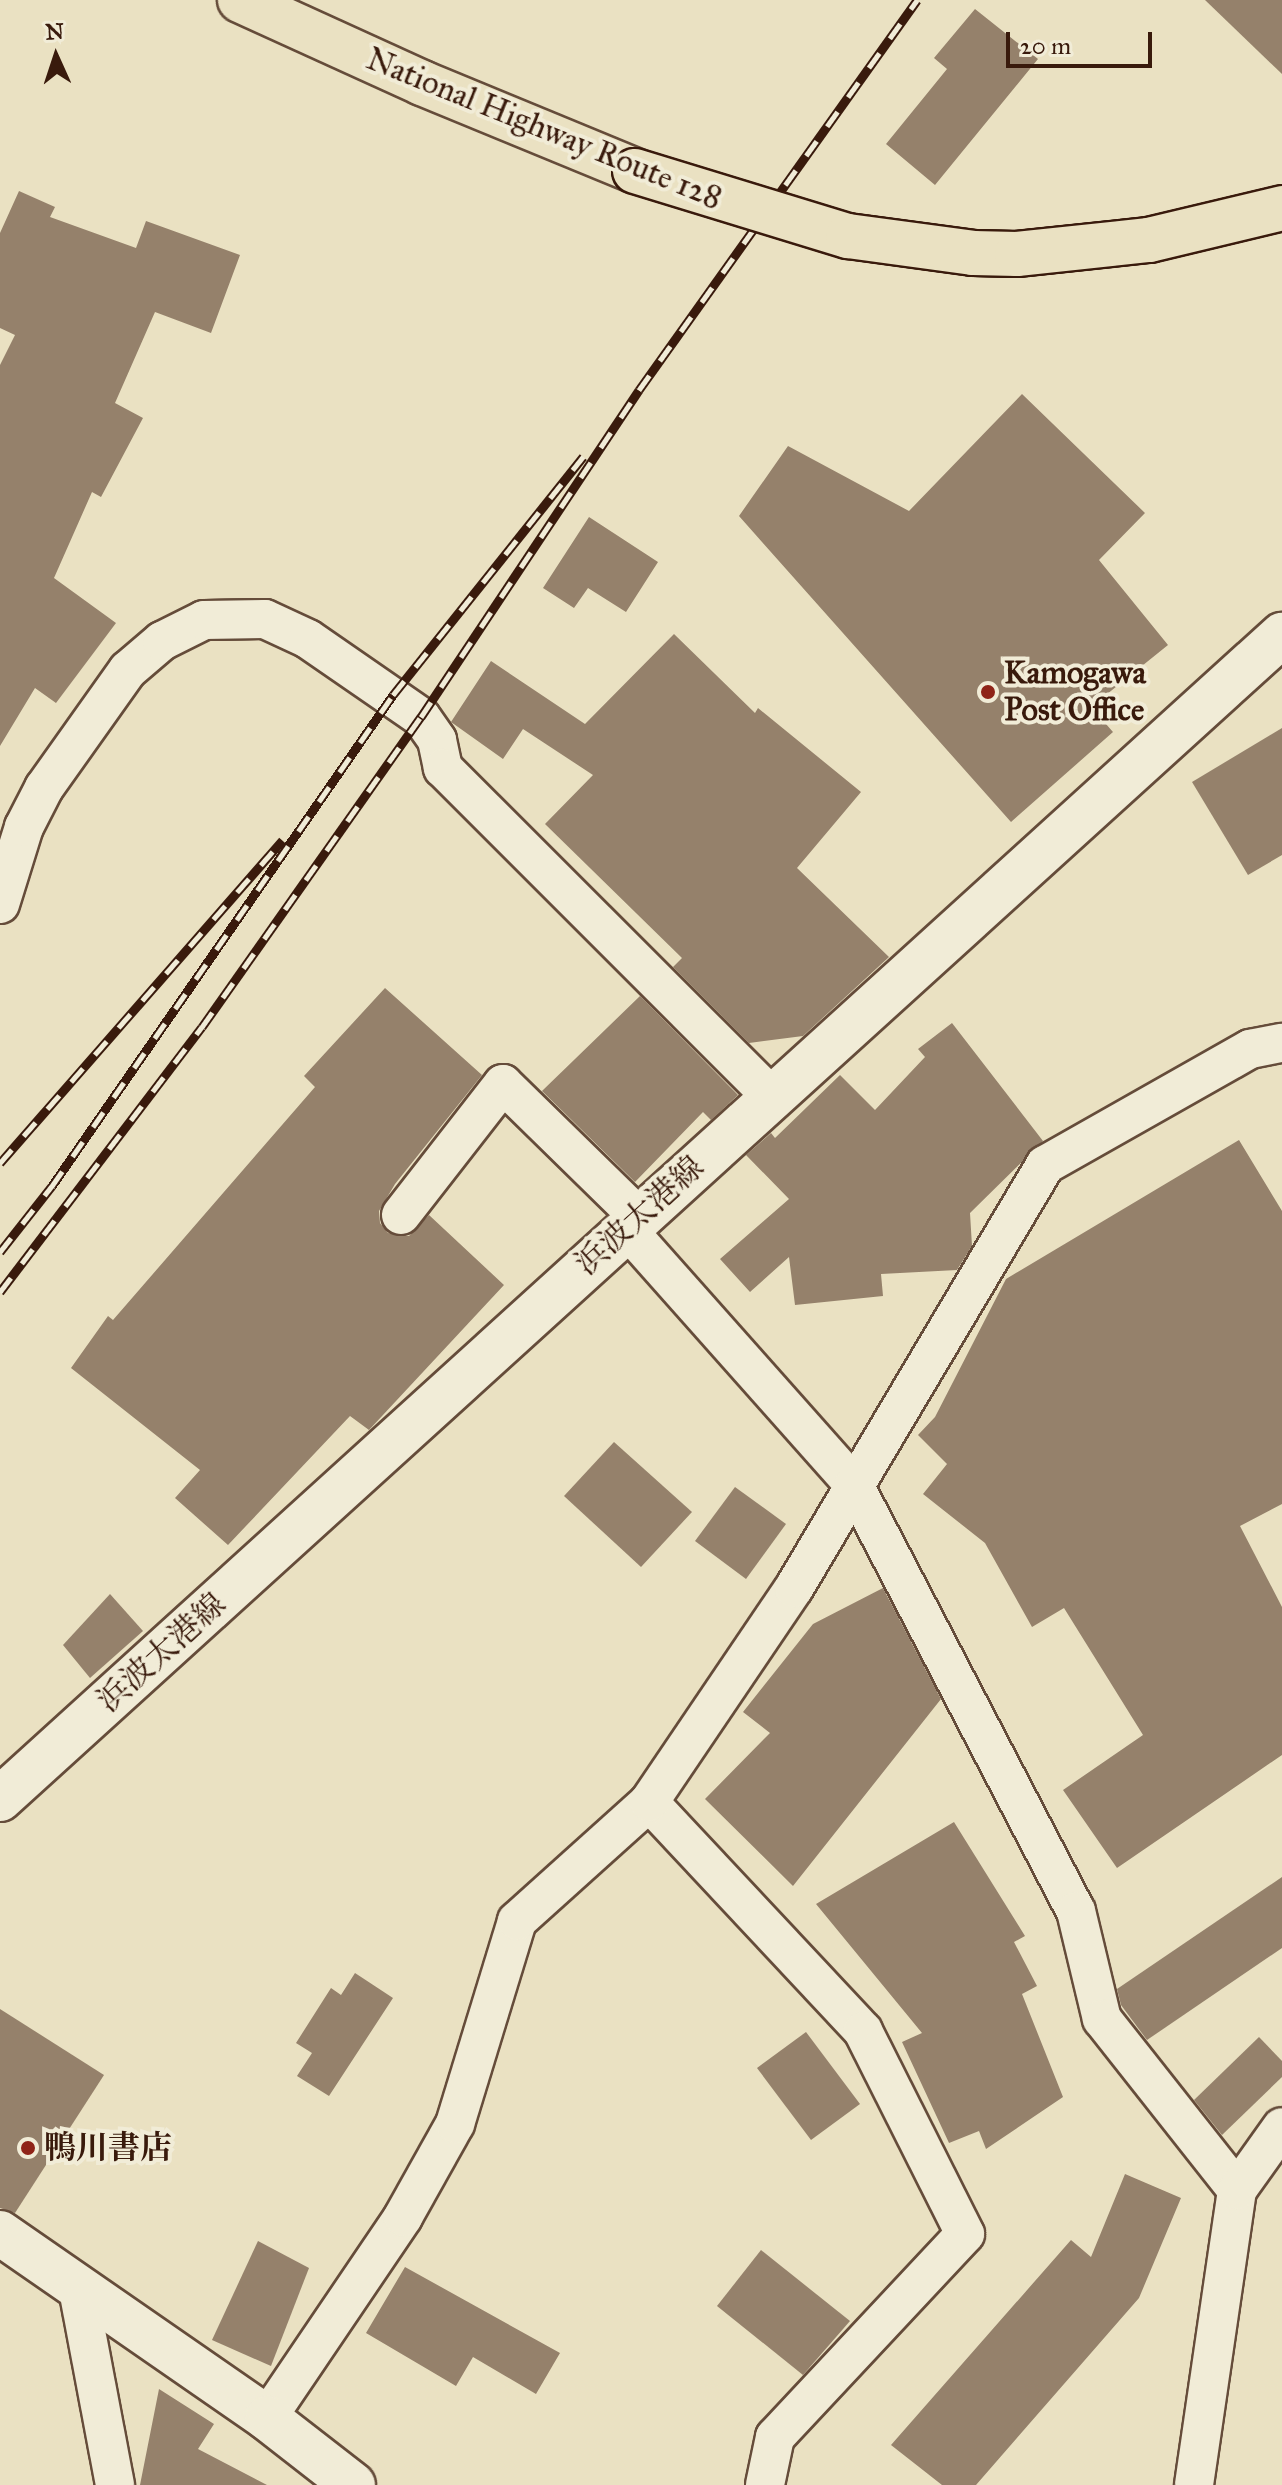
<!DOCTYPE html>
<html>
<head>
<meta charset="utf-8">
<style>
  body { margin:0 }
  #map { position:relative; width:1282px; height:2485px; overflow:hidden; background:#eae1c2; font-family:"IM FELL Great Primer","Noto Serif JP",serif }
  div>[style] { position:absolute }
  .building>* { inset:0; background:#95816b }
  .roads { filter:drop-shadow(2px 0 #654c3a) drop-shadow(-2px 0 #654c3a) drop-shadow(0 2px #654c3a) drop-shadow(0 -2px #654c3a) }
  .minor>* { height:38px; margin:-19px; padding:0 19px; transform-origin:19px; border-radius:19px; background:#f1ecd7 }
  .tertiary>* { height:44px; margin:-22px; padding:0 22px; transform-origin:22px; border-radius:22px; background:#f1ecd7 }
  .secondary>* { height:44px; margin:-22px; padding:0 22px; transform-origin:22px; border-radius:22px; background:#f1ecd7 }
  .trunk>* { height:44px; margin:-22px; padding:0 22px; transform-origin:22px; border-radius:22px; background:#eae1c2 }
  .rail>* { height:9px; margin-top:-4.5px; transform-origin:0; background:repeating-linear-gradient(90deg,#f1ecd7 0 18px,#391a0c 0 36px); box-sizing:border-box; border-block:2px solid #391a0c }
  .bridges { filter:drop-shadow(2px 0 #391a0c) drop-shadow(-2px 0 #391a0c) drop-shadow(0 2px #391a0c) drop-shadow(0 -2px #391a0c) }
  .trunk-bridge>* { height:44px; margin:-22px; padding:0 22px; transform-origin:22px; border-radius:22px; background:#eae1c2 }
  .dots>* { width:22px; height:22px; translate:-50% -50%; box-sizing:border-box; border:4px solid #f1ecd7; border-radius:50% }
  span { translate:-50% -50%; white-space:nowrap; text-align:center; line-height:1.15; -webkit-text-stroke:8px #f1ecd7; paint-order:stroke }
  .street-label { font-size:32px; color:#391a0c }
  .poi-label { font-size:32px; color:#391a0c; font-weight:700 }
  .left { translate:0 -50%; text-align:left }
  .north { position:absolute; left:16px; top:16px; width:80px; height:80px; -webkit-text-stroke:6px #f1ecd7; paint-order:stroke; rotate:357deg; font-size:22px; font-weight:700; line-height:32px; text-align:center; color:#391a0c }
  .north::after { content:''; display:block; margin:auto; width:28px; height:36px; background:#391a0c; clip-path:polygon(50% 0,100% 100%,50% 72%,0 100%) }
  .scale { position:absolute; left:1006px; top:32px; width:146px; height:36px; box-sizing:border-box; border:4px solid #391a0c; border-top:0; padding-left:10px; font-size:24px; line-height:28px; white-space:nowrap; color:#391a0c; -webkit-text-stroke:6px #f1ecd7; paint-order:stroke }
</style>
</head>
<body>
<div id="map">
  <div class="building">
    <i style="clip-path:polygon(1205px 0,1282px 0,1282px 74px)"></i>
    <i style="clip-path:polygon(975px 9px,1038px 59px,935px 185px,886px 144px,947px 69px,934px 58px)"></i>
    <i style="clip-path:polygon(19px 191px,55px 207px,50px 217px,136px 248px,146px 221px,240px 255px,211px 333px,155px 312px,115px 403px,143px 418px,101px 497px,92px 492px,54px 578px,116px 623px,56px 703px,35px 688px,0 746px,0 365px,15px 335px,0 328px,0 233px)"></i>
    <i style="clip-path:polygon(1022px 394px,1145px 513px,1099px 560px,1168px 645px,1091px 707px,1113px 732px,1011px 822px,739px 516px,788px 446px,909px 511px)"></i>
    <i style="clip-path:polygon(589px 517px,658px 562px,626px 612px,588px 588px,574px 608px,543px 588px)"></i>
    <i style="clip-path:polygon(674px 634px,755px 713px,758px 708px,861px 792px,797px 868px,889px 957px,803px 1036px,749px 1043px,673px 967px,682px 958px,545px 824px,593px 775px,523px 729px,503px 759px,451px 722px,491px 661px,585px 724px)"></i>
    <i style="clip-path:polygon(1282px 728px,1282px 855px,1248px 875px,1192px 782px)"></i>
    <i style="clip-path:polygon(385px 988px,482px 1075px,395px 1184px,379px 1211px,380px 1223px,388px 1233px,409px 1236px,429px 1215px,504px 1285px,369px 1430px,350px 1416px,228px 1545px,175px 1498px,200px 1470px,71px 1368px,108px 1316px,113px 1320px,315px 1087px,304px 1076px)"></i>
    <i style="clip-path:polygon(640px 996px,738px 1095px,711px 1120px,703px 1112px,635px 1182px,542px 1091px)"></i>
    <i style="clip-path:polygon(952px 1023px,1043px 1141px,970px 1213px,972px 1246px,957px 1270px,881px 1274px,883px 1296px,795px 1305px,789px 1257px,750px 1292px,720px 1259px,789px 1199px,746px 1155px,771px 1133px,775px 1138px,840px 1075px,875px 1110px,925px 1057px,918px 1049px)"></i>
    <i style="clip-path:polygon(1239px 1140px,1282px 1211px,1282px 1504px,1240px 1526px,1282px 1607px,1282px 1755px,1117px 1868px,1063px 1790px,1143px 1735px,1064px 1608px,1032px 1627px,985px 1543px,923px 1494px,947px 1464px,918px 1435px,935px 1417px,1006px 1279px)"></i>
    <i style="clip-path:polygon(614px 1442px,692px 1512px,641px 1567px,564px 1496px)"></i>
    <i style="clip-path:polygon(735px 1487px,786px 1524px,746px 1579px,695px 1541px)"></i>
    <i style="clip-path:polygon(883px 1588px,941px 1699px,793px 1886px,705px 1799px,770px 1733px,743px 1712px,813px 1624px)"></i>
    <i style="clip-path:polygon(110px 1594px,143px 1631px,90px 1678px,63px 1645px)"></i>
    <i style="clip-path:polygon(954px 1822px,1025px 1936px,1014px 1942px,1037px 1986px,1022px 1994px,1063px 2097px,986px 2149px,979px 2131px,949px 2143px,902px 2042px,922px 2033px,816px 1904px)"></i>
    <i style="clip-path:polygon(1282px 1877px,1282px 1948px,1147px 2040px,1121px 2005px,1117px 1989px)"></i>
    <i style="clip-path:polygon(355px 1973px,393px 1998px,329px 2096px,297px 2076px,312px 2053px,296px 2043px,331px 1988px,341px 1995px)"></i>
    <i style="clip-path:polygon(0 2009px,104px 2075px,15px 2213px,0 2208px)"></i>
    <i style="clip-path:polygon(806px 2032px,860px 2104px,811px 2140px,757px 2068px)"></i>
    <i style="clip-path:polygon(1259px 2037px,1282px 2061px,1282px 2077px,1222px 2135px,1194px 2100px)"></i>
    <i style="clip-path:polygon(1125px 2174px,1181px 2198px,1139px 2298px,976px 2485px,942px 2485px,891px 2445px,1071px 2240px,1091px 2257px)"></i>
    <i style="clip-path:polygon(258px 2241px,309px 2268px,271px 2366px,212px 2340px)"></i>
    <i style="clip-path:polygon(761px 2250px,850px 2321px,803px 2375px,717px 2306px)"></i>
    <i style="clip-path:polygon(405px 2267px,560px 2353px,536px 2394px,473px 2357px,456px 2386px,366px 2333px)"></i>
    <i style="clip-path:polygon(159px 2389px,214px 2424px,198px 2449px,267px 2485px,140px 2485px)"></i>
  </div>
  <div class="roads">
    <div class="minor">
      <i style="left:0;top:904px;width:81px;rotate:-72.7deg"></i>
      <i style="left:24px;top:827px;width:44px;rotate:-62.9deg"></i>
      <i style="left:44px;top:788px;width:145px;rotate:-54.6deg"></i>
      <i style="left:128px;top:670px;width:45px;rotate:-40.5deg"></i>
      <i style="left:162px;top:641px;width:47px;rotate:-26.6deg"></i>
      <i style="left:204px;top:620px;width:61px;rotate:-0.9deg"></i>
      <i style="left:265px;top:619px;width:47px;rotate:24.9deg"></i>
      <i style="left:308px;top:639px;width:137px;rotate:34.6deg"></i>
      <i style="left:421px;top:717px;width:28px;rotate:55deg"></i>
      <i style="left:437px;top:740px;width:29px;rotate:78deg"></i>
      <i style="left:443px;top:768px;width:464px;rotate:45deg"></i>
      <i style="left:401px;top:1215px;width:166px;rotate:-52.1deg"></i>
      <i style="left:503px;top:1084px;width:190px;rotate:44.4deg"></i>
      <i style="left:626px;top:1228px;width:344px;rotate:48.4deg"></i>
      <i style="left:854px;top:1485px;width:480px;rotate:62.5deg"></i>
      <i style="left:1076px;top:1911px;width:111px;rotate:76.5deg"></i>
      <i style="left:1102px;top:2019px;width:218px;rotate:51.7deg"></i>
      <i style="left:1237px;top:2190px;width:298px;rotate:98.3deg"></i>
      <i style="left:649px;top:1802px;width:313px;rotate:46.9deg"></i>
      <i style="left:863px;top:2031px;width:227px;rotate:63.3deg"></i>
      <i style="left:965px;top:2234px;width:278px;rotate:133.1deg"></i>
      <i style="left:775px;top:2437px;width:49px;rotate:101.8deg"></i>
      <i style="left:1237px;top:2190px;width:77px;rotate:-54.5deg"></i>
      <i style="left:78px;top:2289px;width:199px;rotate:79.3deg"></i>
      <i style="left:267px;top:2418px;width:243px;rotate:-55.9deg"></i>
      <i style="left:403px;top:2217px;width:107px;rotate:-60.8deg"></i>
      <i style="left:455px;top:2124px;width:212px;rotate:-73deg"></i>
      <i style="left:517px;top:1921px;width:178px;rotate:-42deg"></i>
      <i style="left:649px;top:1802px;width:258px;rotate:-55.9deg"></i>
      <i style="left:794px;top:1588px;width:492px;rotate:-59.3deg"></i>
      <i style="left:1045px;top:1165px;width:236px;rotate:-29.5deg"></i>
      <i style="left:1250px;top:1049px;width:33px;rotate:-11deg"></i>
    </div>
    <div class="tertiary">
      <i style="left:0;top:2233px;width:325px;rotate:34.7deg"></i>
      <i style="left:267px;top:2418px;width:109px;rotate:37.9deg"></i>
    </div>
    <div class="secondary">
      <i style="left:0;top:1799px;width:1732px;rotate:-42.24deg"></i>
    </div>
    <div class="trunk">
      <i style="left:240px;top:0;width:200px;rotate:24.5deg"></i>
      <i style="left:422px;top:83px;width:230px;rotate:22.4deg"></i>
    </div>
  </div>
  <div class="rail">
    <i style="left:0;top:1163px;width:429px;rotate:-48.8deg"></i>
    <i style="left:0;top:1252px;width:84px;rotate:-51.8deg"></i>
    <i style="left:52px;top:1186px;width:598px;rotate:-55.22deg"></i>
    <i style="left:393px;top:695px;width:305px;rotate:-51.4deg"></i>
    <i style="left:0;top:1292px;width:333px;rotate:-52.7deg"></i>
    <i style="left:202px;top:1027px;width:380px;rotate:-54.8deg"></i>
    <i style="left:421px;top:717px;width:393px;rotate:-56.3deg"></i>
    <i style="left:639px;top:390px;width:479px;rotate:-54.5deg"></i>
  </div>
  <div class="bridges">
    <div class="trunk-bridge">
      <i style="left:635px;top:171px;width:223px;rotate:17deg"></i>
      <i style="left:848px;top:236px;width:126px;rotate:7.7deg"></i>
      <i style="left:973px;top:253px;width:44px;rotate:1.3deg"></i>
      <i style="left:1017px;top:254px;width:133px;rotate:-6.1deg"></i>
      <i style="left:1149px;top:240px;width:137px;rotate:-13.5deg"></i>
    </div>
  </div>
  <div class="dots">
    <i style="left:988px;top:692px;background:#8f2418"></i>
    <i style="left:28px;top:2148px;background:#8f2418"></i>
  </div>
  <div class="street-label">
    <span style="left:544px;top:129px;rotate:22deg">National Highway Route 128</span>
    <span style="left:640px;top:1216px;rotate:-42deg">浜波太港線</span>
    <span style="left:162px;top:1653px;rotate:-42deg">浜波太港線</span>
  </div>
  <div class="poi-label">
    <span class="left" style="left:1004px;top:692px">Kamogawa<br>Post Office</span>
    <span class="left" style="left:44px;top:2148px">鴨川書店</span>
  </div>
  <div class="north">N</div>
  <div class="scale">20 m</div>
</div>
</body>
</html>
